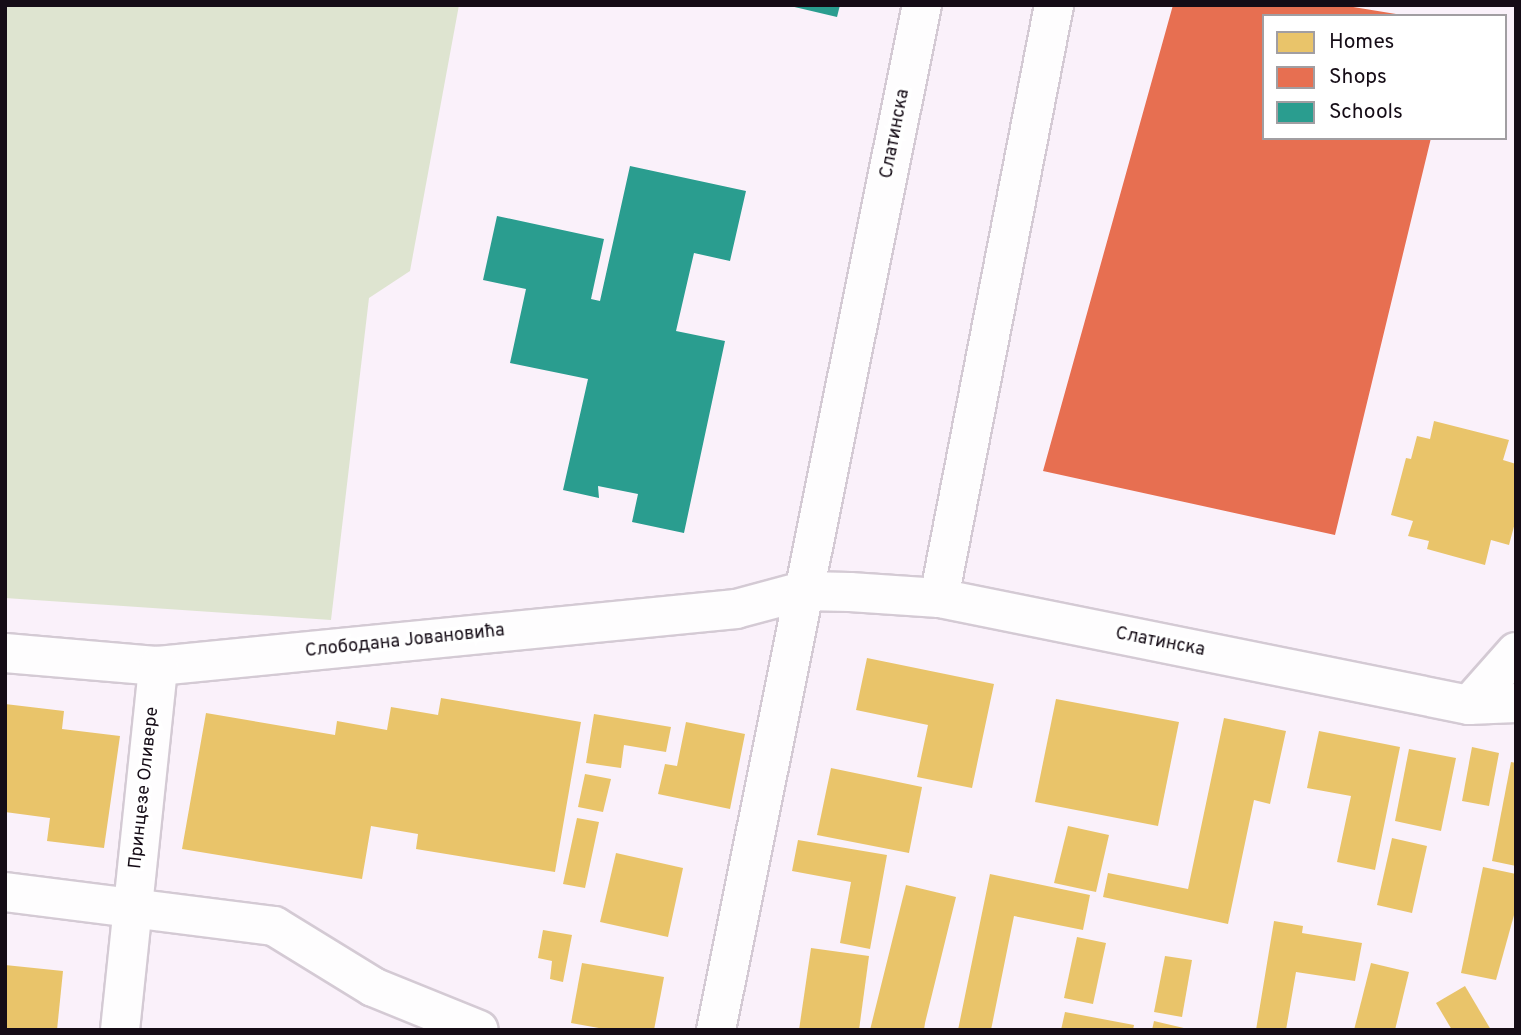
<!DOCTYPE html>
<html>
<head>
<meta charset="utf-8">
<style>
  body { margin:0 }
  #map { position:relative; width:1521px; height:1035px; overflow:hidden; background:#faf1fa; font-family:Overpass,sans-serif }
  div>[style] { position:absolute }
  .green>* { inset:0; background:#dee4d0 }
  .homes>* { inset:0; background:#e9c46a }
  .shops>* { inset:0; background:#e76f51 }
  .schools>* { inset:0; background:#2a9d8f }
  .roads { filter:drop-shadow(2px 0 #d4cad4) drop-shadow(-2px 0 #d4cad4) drop-shadow(0 2px #d4cad4) drop-shadow(0 -2px #d4cad4) }
  .minor>* { height:38px; margin:-19px; padding:0 19px; transform-origin:19px; border-radius:19px; background:#fefdfe }
  span { translate:-50% -50%; white-space:nowrap; text-align:center; line-height:1.15; -webkit-text-stroke:7px #fff; paint-order:stroke }
  .street-label { font-size:18px; color:#150c16 }
  .frame { position:absolute; inset:0; border:7px solid #150c16; pointer-events:none }
  .legend { position:absolute; left:1262px; top:14px; width:245px; height:126px; box-sizing:border-box; background:#fff; border:2px solid #a19ea2; margin:0; padding:9px 12px; list-style:none; font-size:21px; color:#150c16 }
  .legend li { display:flex; align-items:center; gap:14px; height:35px }
  .legend b { width:35px; border:2px solid #a19ea2 }
</style>
</head>
<body>
<div id="map">
  <div class="green">
    <i style="clip-path:polygon(5px 5px,459px 5px,410px 271px,369px 298px,331px 620px,5px 598px)"></i>
  </div>
  <div class="homes">
    <i style="clip-path:polygon(1434px 421px,1509px 440px,1503px 460px,1516px 464px,1516px 519px,1509px 545px,1491px 540px,1485px 565px,1427px 549px,1429px 541px,1408px 536px,1413px 521px,1391px 515px,1406px 458px,1411px 459px,1417px 436px,1430px 439px)"></i>
    <i style="clip-path:polygon(867px 658px,994px 684px,972px 788px,917px 777px,928px 725px,856px 710px)"></i>
    <i style="clip-path:polygon(441px 698px,581px 722px,555px 872px,416px 849px,418px 834px,371px 826px,362px 879px,182px 849px,206px 713px,335px 735px,337px 721px,387px 730px,391px 707px,438px 715px)"></i>
    <i style="clip-path:polygon(1056px 699px,1179px 722px,1158px 826px,1035px 802px)"></i>
    <i style="clip-path:polygon(5px 704px,64px 711px,62px 729px,120px 736px,104px 848px,47px 841px,50px 818px,5px 812px)"></i>
    <i style="clip-path:polygon(594px 714px,671px 727px,666px 752px,624px 745px,621px 768px,586px 763px)"></i>
    <i style="clip-path:polygon(1224px 718px,1286px 731px,1270px 804px,1254px 800px,1228px 924px,1103px 897px,1108px 873px,1188px 889px)"></i>
    <i style="clip-path:polygon(686px 722px,745px 734px,730px 809px,658px 794px,665px 764px,677px 766px)"></i>
    <i style="clip-path:polygon(1319px 731px,1400px 747px,1375px 870px,1337px 862px,1351px 796px,1307px 788px)"></i>
    <i style="clip-path:polygon(1472px 747px,1499px 753px,1489px 806px,1462px 801px)"></i>
    <i style="clip-path:polygon(1409px 749px,1456px 758px,1441px 831px,1395px 821px)"></i>
    <i style="clip-path:polygon(1511px 762px,1516px 763px,1516px 866px,1492px 861px)"></i>
    <i style="clip-path:polygon(831px 768px,922px 787px,909px 853px,817px 835px)"></i>
    <i style="clip-path:polygon(585px 774px,611px 779px,603px 812px,578px 807px)"></i>
    <i style="clip-path:polygon(577px 818px,599px 822px,585px 888px,563px 884px)"></i>
    <i style="clip-path:polygon(1068px 826px,1109px 835px,1096px 892px,1054px 883px)"></i>
    <i style="clip-path:polygon(1392px 838px,1427px 846px,1412px 913px,1377px 905px)"></i>
    <i style="clip-path:polygon(798px 840px,887px 855px,870px 949px,840px 943px,851px 882px,792px 871px)"></i>
    <i style="clip-path:polygon(616px 853px,683px 868px,668px 937px,600px 922px)"></i>
    <i style="clip-path:polygon(1483px 867px,1516px 874px,1516px 908px,1496px 980px,1461px 973px)"></i>
    <i style="clip-path:polygon(990px 874px,1090px 895px,1083px 930px,1014px 916px,991px 1030px,958px 1030px)"></i>
    <i style="clip-path:polygon(906px 885px,956px 897px,925px 1023px,924px 1030px,870px 1030px)"></i>
    <i style="clip-path:polygon(1274px 921px,1303px 926px,1302px 933px,1362px 943px,1355px 981px,1296px 972px,1286px 1030px,1256px 1030px)"></i>
    <i style="clip-path:polygon(543px 930px,572px 935px,563px 982px,550px 979px,552px 961px,538px 958px)"></i>
    <i style="clip-path:polygon(1077px 937px,1106px 943px,1093px 1004px,1064px 998px)"></i>
    <i style="clip-path:polygon(811px 948px,869px 956px,859px 1030px,799px 1030px)"></i>
    <i style="clip-path:polygon(1165px 956px,1192px 960px,1182px 1017px,1154px 1012px)"></i>
    <i style="clip-path:polygon(582px 963px,664px 977px,654px 1030px,610px 1030px,571px 1023px)"></i>
    <i style="clip-path:polygon(1371px 963px,1409px 972px,1395px 1030px,1354px 1030px)"></i>
    <i style="clip-path:polygon(5px 965px,63px 971px,57px 1030px,5px 1030px)"></i>
    <i style="clip-path:polygon(1465px 986px,1491px 1030px,1452px 1030px,1436px 1003px)"></i>
    <i style="clip-path:polygon(1065px 1012px,1134px 1025px,1133px 1030px,1061px 1030px)"></i>
    <i style="clip-path:polygon(1154px 1021px,1188px 1029px,1188px 1030px,1152px 1030px)"></i>
  </div>
  <div class="shops">
    <i style="clip-path:polygon(1173px 5px,1341px 5px,1396px 14px,1264px 16px,1264px 138px,1431px 138px,1335px 535px,1043px 471px)"></i>
  </div>
  <div class="schools">
    <i style="clip-path:polygon(786px 5px,840px 5px,837px 17px)"></i>
    <i style="clip-path:polygon(630px 166px,746px 191px,730px 261px,694px 253px,676px 331px,725px 341px,684px 533px,632px 522px,638px 494px,598px 486px,599px 498px,563px 490px,588px 379px,510px 363px,526px 289px,483px 280px,497px 216px,604px 239px,591px 299px,600px 301px)"></i>
  </div>
  <div class="roads">
    <div class="minor">
      <i style="left:939px;top:598px;width:604px;rotate:-79.02deg"></i>
      <i style="left:5px;top:653px;width:154px;rotate:4.9deg"></i>
      <i style="left:158px;top:666px;width:581px;rotate:-5.63deg"></i>
      <i style="left:736px;top:609px;width:69px;rotate:-15deg"></i>
      <i style="left:803px;top:591px;width:47px;rotate:1.2deg"></i>
      <i style="left:850px;top:592px;width:89px;rotate:3.9deg"></i>
      <i style="left:939px;top:598px;width:541px;rotate:11.41deg"></i>
      <i style="left:1469px;top:705px;width:47px;rotate:-2.4deg"></i>
      <i style="left:1469px;top:705px;width:71px;rotate:-48.4deg"></i>
      <i style="left:5px;top:892px;width:271px;rotate:7.2deg"></i>
      <i style="left:274px;top:926px;width:116px;rotate:31.6deg"></i>
      <i style="left:373px;top:987px;width:114px;rotate:22.1deg"></i>
      <i style="left:120px;top:1030px;width:366px;rotate:-84deg"></i>
      <i style="left:716px;top:1030px;width:1045px;rotate:-78.64deg"></i>
    </div>
  </div>
  <div class="street-label">
    <span style="left:896px;top:134px;rotate:-79deg">Слатинска</span>
    <span style="left:405px;top:642px;rotate:-6deg">Слободана Јовановића</span>
    <span style="left:1160px;top:643px;rotate:11deg">Слатинска</span>
    <span style="left:145px;top:788px;rotate:-84deg">Принцезе Оливере</span>
  </div>
  <div class="frame"></div>
  <ul class="legend">
  <li><b style="height:19px;background:#e9c46a"></b>Homes</li>
  <li><b style="height:19px;background:#e76f51"></b>Shops</li>
  <li><b style="height:19px;background:#2a9d8f"></b>Schools</li>
  </ul>
</div>
</body>
</html>
